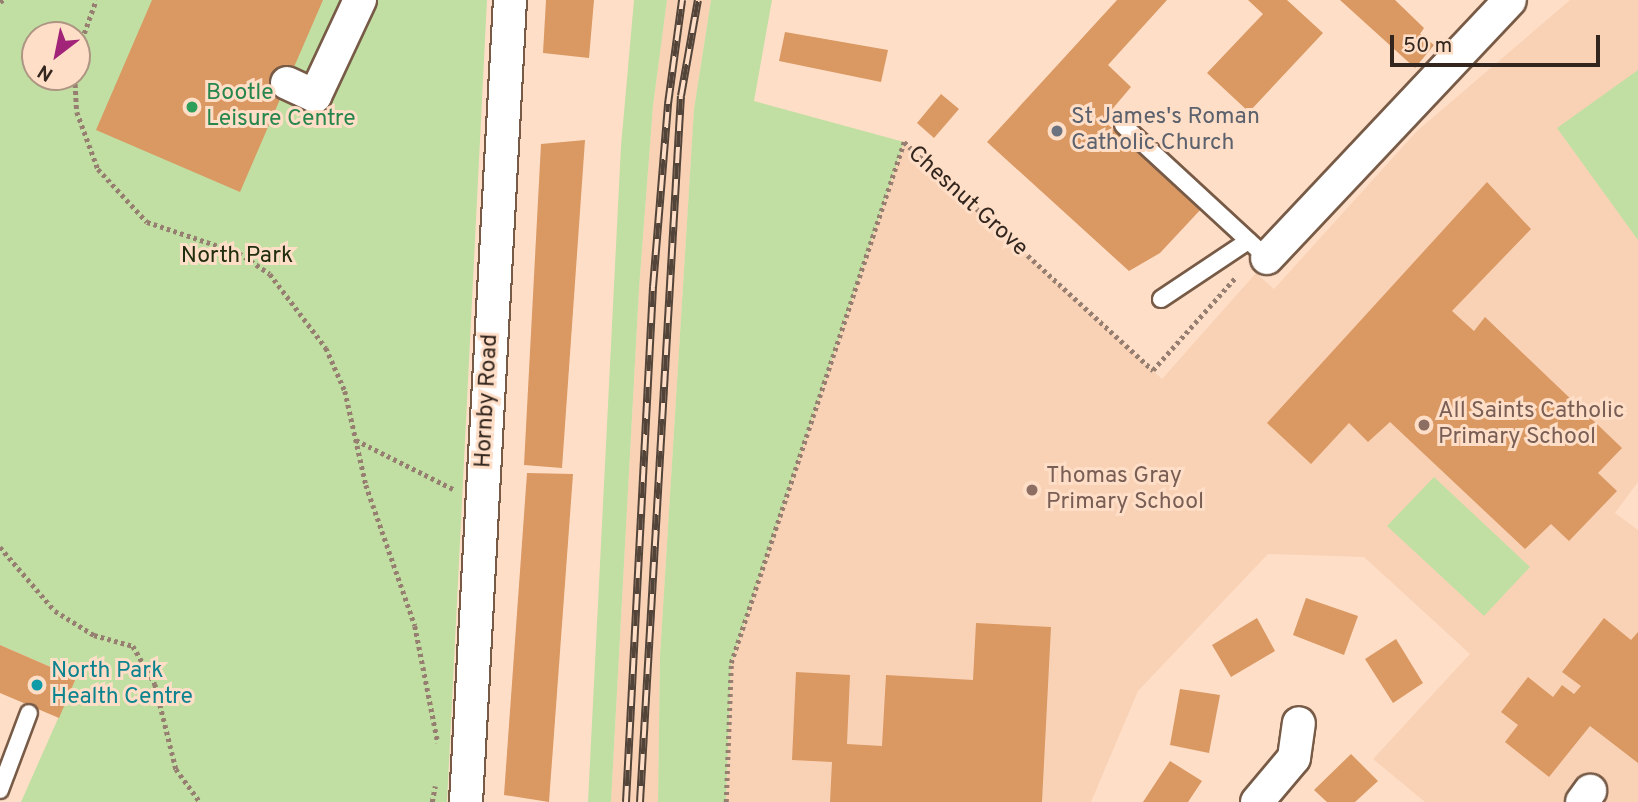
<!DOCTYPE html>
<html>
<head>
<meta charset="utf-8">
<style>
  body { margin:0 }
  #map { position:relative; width:1638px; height:802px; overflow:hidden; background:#ffdec7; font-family:Overpass,sans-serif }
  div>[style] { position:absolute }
  .built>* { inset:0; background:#f9d2b6 }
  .green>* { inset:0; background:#c1dfa3 }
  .building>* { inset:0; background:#da9862 }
  .path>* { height:4.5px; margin-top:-2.25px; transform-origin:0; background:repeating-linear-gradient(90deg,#967f70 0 3.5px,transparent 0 7px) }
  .roads { filter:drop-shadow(2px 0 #775b47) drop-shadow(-2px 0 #775b47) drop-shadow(0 2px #775b47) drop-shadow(0 -2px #775b47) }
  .lane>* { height:16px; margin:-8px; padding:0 8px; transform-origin:8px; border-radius:8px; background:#fff }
  .street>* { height:32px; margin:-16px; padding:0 16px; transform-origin:16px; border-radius:16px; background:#fff }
  .rail>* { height:8px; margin-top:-4px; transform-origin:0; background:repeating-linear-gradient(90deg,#ffdec7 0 16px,#534439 0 32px); box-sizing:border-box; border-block:2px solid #534439 }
  .dots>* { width:19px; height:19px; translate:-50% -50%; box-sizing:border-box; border:4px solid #ffdec7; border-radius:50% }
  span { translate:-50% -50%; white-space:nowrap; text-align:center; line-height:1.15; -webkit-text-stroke:6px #ffdec7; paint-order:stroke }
  .leisure-label { font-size:23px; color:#27864d }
  .left { translate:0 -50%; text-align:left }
  .worship-label { font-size:23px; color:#5b616d }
  .street-label { font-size:23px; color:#32261e }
  .park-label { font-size:23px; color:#212f10 }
  .education-label { font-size:23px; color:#785e54 }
  .culture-label { font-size:23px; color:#0d838f }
  .north { position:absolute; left:21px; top:21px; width:70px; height:70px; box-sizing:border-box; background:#ffdec7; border:2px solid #ad9483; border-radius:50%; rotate:212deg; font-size:19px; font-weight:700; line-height:28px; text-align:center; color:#32261e }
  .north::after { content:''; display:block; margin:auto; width:24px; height:32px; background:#a22478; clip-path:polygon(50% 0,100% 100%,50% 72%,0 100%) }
  .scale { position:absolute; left:1390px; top:35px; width:210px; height:32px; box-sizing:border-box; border:4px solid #32261e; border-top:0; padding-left:9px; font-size:21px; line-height:24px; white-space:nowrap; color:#32261e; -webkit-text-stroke:5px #ffdec7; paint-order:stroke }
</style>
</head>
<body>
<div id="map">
  <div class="built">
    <i style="clip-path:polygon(667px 0,711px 0,694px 109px,660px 656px,658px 802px,611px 802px,639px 289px,653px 106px)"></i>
    <i style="clip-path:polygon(1570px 0,1638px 0,1638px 482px,1615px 513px,1638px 530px,1638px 802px,1425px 802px,1373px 759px,1470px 654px,1364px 557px,1268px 554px,1138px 691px,1091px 802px,726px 802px,731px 663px,904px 142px,1162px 379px,1256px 273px,1274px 289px,1417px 131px)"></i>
  </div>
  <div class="green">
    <i style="clip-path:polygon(evenodd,0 0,487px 0,447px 802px,21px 802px,76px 678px,0 645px,0 0,35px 35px,77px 35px,77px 77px,35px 77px,35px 35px)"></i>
    <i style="clip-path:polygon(634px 0,667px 0,653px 106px,639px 289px,611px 802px,588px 802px,621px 146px)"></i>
    <i style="clip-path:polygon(711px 0,772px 0,754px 101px,904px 142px,731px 663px,726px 802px,658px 802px,660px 656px,694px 109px)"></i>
    <i style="clip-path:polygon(1638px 70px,1638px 240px,1557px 128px)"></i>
    <i style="clip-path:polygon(1434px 477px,1530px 567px,1484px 616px,1387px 526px)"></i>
  </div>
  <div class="building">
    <i style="clip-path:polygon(152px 0,323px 0,240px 192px,96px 130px)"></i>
    <i style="clip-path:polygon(546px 0,594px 0,589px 58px,543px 53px)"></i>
    <i style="clip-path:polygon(1117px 0,1167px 0,1108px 65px,1131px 87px,1103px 120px,1202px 208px,1160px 253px,1129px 271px,987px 142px)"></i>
    <i style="clip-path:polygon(1248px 0,1287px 0,1323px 33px,1249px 112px,1207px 73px,1263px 14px)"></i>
    <i style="clip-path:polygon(1340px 0,1395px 0,1424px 28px,1420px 34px,1434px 45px,1415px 68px)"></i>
    <i style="clip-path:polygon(785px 32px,888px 50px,881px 82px,779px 61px)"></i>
    <i style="clip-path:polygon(941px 94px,959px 109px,934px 138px,917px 123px)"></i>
    <i style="clip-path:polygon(585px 140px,562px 468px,524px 465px,541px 144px)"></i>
    <i style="clip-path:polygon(1487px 182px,1531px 229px,1452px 311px,1474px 331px,1485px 317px,1622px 448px,1598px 473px,1617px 491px,1569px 541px,1551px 524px,1525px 549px,1390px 422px,1368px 442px,1349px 423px,1311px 464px,1267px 423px)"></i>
    <i style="clip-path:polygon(527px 473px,573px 474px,549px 802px,504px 795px)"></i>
    <i style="clip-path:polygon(1306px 598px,1358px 616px,1344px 655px,1293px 635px)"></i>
    <i style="clip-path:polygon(1257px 618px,1275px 651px,1231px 677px,1212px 645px)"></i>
    <i style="clip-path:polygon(1604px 618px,1631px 640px,1638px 632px,1638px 763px,1590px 726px,1549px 777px,1505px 742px,1518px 725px,1501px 712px,1528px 677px,1553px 697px,1562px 685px,1574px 694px,1581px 686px,1562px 672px)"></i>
    <i style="clip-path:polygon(976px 623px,1051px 627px,1042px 802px,830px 802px,832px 762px,792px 760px,796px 672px,850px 675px,847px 744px,882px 746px,886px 675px,973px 680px)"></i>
    <i style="clip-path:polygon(1396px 639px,1423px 683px,1393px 703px,1365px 659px)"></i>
    <i style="clip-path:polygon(0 645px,76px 678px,59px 718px,0 693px)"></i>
    <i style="clip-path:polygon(1180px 689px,1220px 695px,1209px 753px,1170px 745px)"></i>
    <i style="clip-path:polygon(1351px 754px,1378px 781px,1355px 802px,1327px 802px,1314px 790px)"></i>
    <i style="clip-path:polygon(1170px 761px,1202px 781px,1188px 802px,1143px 802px)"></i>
  </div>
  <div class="path">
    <i style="left:0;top:2px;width:4px;rotate:-34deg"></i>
    <i style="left:77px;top:53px;width:56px;rotate:-70.3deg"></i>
    <i style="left:75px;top:77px;width:35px;rotate:87deg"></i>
    <i style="left:77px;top:112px;width:61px;rotate:69.8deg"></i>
    <i style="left:98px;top:169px;width:72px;rotate:47.2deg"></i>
    <i style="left:147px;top:222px;width:97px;rotate:18.6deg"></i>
    <i style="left:239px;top:253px;width:37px;rotate:34deg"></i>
    <i style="left:270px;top:274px;width:93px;rotate:52.9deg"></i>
    <i style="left:326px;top:348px;width:47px;rotate:66.2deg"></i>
    <i style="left:345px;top:391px;width:96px;rotate:77.4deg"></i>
    <i style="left:366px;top:485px;width:149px;rotate:70.8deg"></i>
    <i style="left:415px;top:626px;width:119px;rotate:78.9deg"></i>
    <i style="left:356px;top:440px;width:111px;rotate:26.8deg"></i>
    <i style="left:0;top:547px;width:84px;rotate:49.3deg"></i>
    <i style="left:55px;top:611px;width:46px;rotate:31.6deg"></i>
    <i style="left:94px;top:635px;width:41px;rotate:15.8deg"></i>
    <i style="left:133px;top:646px;width:44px;rotate:59.9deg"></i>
    <i style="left:155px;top:684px;width:88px;rotate:76.1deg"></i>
    <i style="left:176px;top:769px;width:41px;rotate:54deg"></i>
    <i style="left:432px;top:802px;width:16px;rotate:-79deg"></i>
    <i style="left:726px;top:802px;width:139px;rotate:-87.9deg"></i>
    <i style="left:731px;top:663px;width:549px;rotate:-71.63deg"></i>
    <i style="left:904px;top:142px;width:338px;rotate:42.5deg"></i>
    <i style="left:1153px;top:370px;width:125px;rotate:-48.3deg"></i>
  </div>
  <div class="roads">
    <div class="lane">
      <i style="left:1123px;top:125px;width:196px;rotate:42.7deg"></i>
      <i style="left:1161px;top:299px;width:105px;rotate:-33.7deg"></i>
      <i style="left:0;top:790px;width:82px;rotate:-69.4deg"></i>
    </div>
    <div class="street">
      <i style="left:287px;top:83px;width:31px;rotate:25deg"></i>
      <i style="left:315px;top:96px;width:106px;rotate:-64.9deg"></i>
      <i style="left:1267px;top:258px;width:354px;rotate:-46.7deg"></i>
      <i style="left:466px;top:802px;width:803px;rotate:-86.86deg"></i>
      <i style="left:1257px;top:802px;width:57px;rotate:-49.9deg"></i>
      <i style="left:1294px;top:758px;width:35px;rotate:-82deg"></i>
      <i style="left:1582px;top:802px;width:14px;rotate:-54deg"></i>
    </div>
  </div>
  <div class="rail">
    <i style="left:626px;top:802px;width:516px;rotate:-87deg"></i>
    <i style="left:653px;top:287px;width:184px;rotate:-85.3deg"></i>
    <i style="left:668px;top:104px;width:105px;rotate:-82.3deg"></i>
    <i style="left:640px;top:802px;width:707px;rotate:-86.68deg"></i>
    <i style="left:681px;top:96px;width:97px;rotate:-80deg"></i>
  </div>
  <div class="dots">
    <i style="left:192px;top:107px;background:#2e9e5b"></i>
    <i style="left:1057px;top:131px;background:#6b7280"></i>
    <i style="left:1424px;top:425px;background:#8d6e63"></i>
    <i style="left:1032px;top:490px;background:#8d6e63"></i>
    <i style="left:37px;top:685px;background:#0f9aa8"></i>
  </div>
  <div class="leisure-label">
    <span class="left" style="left:206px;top:107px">Bootle<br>Leisure Centre</span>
  </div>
  <div class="worship-label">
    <span class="left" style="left:1071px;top:131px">St James's Roman<br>Catholic Church</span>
  </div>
  <div class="street-label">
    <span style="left:967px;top:202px;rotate:42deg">Chesnut Grove</span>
    <span style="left:488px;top:401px;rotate:-87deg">Hornby Road</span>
  </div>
  <div class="park-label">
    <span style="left:237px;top:257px">North Park</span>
  </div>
  <div class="education-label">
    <span class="left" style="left:1438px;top:425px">All Saints Catholic<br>Primary School</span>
    <span class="left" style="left:1046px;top:490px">Thomas Gray<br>Primary School</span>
  </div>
  <div class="culture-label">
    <span class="left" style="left:51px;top:685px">North Park<br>Health Centre</span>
  </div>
  <div class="north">N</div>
  <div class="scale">50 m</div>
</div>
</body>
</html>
